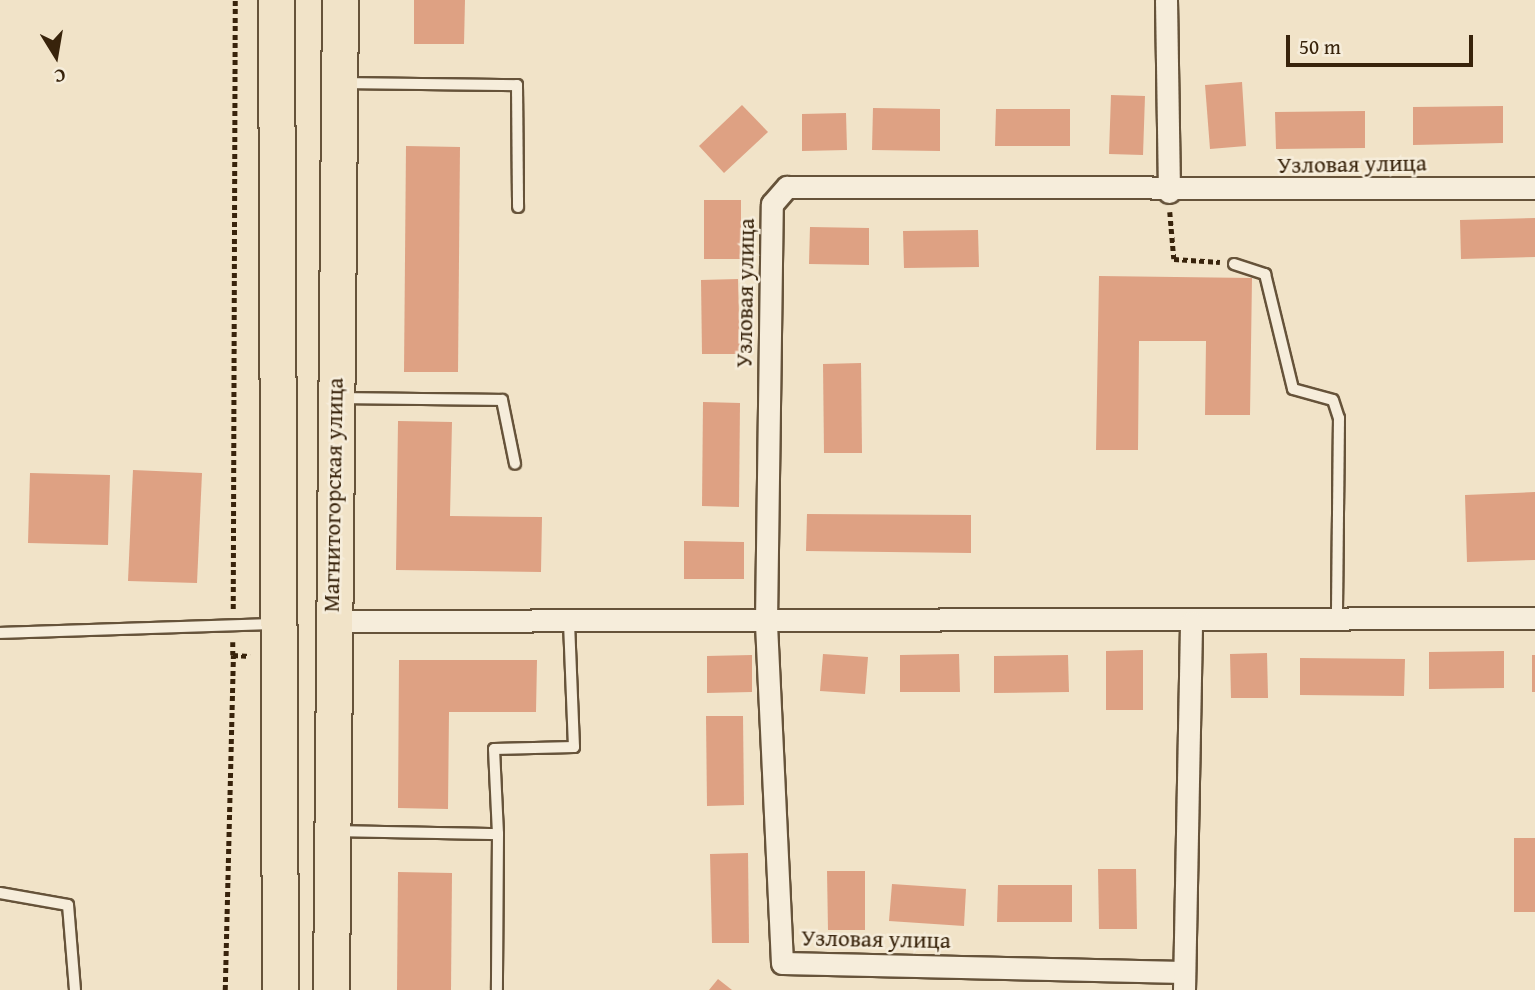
<!DOCTYPE html>
<html>
<head>
<meta charset="utf-8">
<style>
  body { margin:0 }
  #map { position:relative; width:1535px; height:990px; overflow:hidden; background:#f1e3c8; font-family:"Gentium Book Plus",serif }
  div>[style] { position:absolute }
  .building>* { inset:0; background:#dea183 }
  .path>* { height:4.5px; margin-top:-2.25px; transform-origin:0; background:repeating-linear-gradient(90deg,#38230b 0 5px,transparent 0 8.5px) }
  .roads { filter:drop-shadow(2px 0 #66533a) drop-shadow(-2px 0 #66533a) drop-shadow(0 2px #66533a) drop-shadow(0 -2px #66533a) }
  .lane>* { height:10px; margin:-5px; padding:0 5px; transform-origin:5px; border-radius:5px; background:#f6eddb }
  .street>* { height:21px; margin:-10.5px; padding:0 10.5px; transform-origin:10.5px; border-radius:10.5px; background:#f6eddb }
  .primary>* { height:35px; margin:-17.5px; padding:0 17.5px; transform-origin:17.5px; border-radius:17.5px; background:#f1e3c8 }
  span { translate:-50% -50%; white-space:nowrap; text-align:center; line-height:1.15; -webkit-text-stroke:5px #f6eddb; paint-order:stroke }
  .street-label { font-size:23px; color:#38230b }
  .north { position:absolute; left:21px; top:21px; width:70px; height:70px; -webkit-text-stroke:5px #f6eddb; paint-order:stroke; rotate:169deg; font-size:19px; font-weight:700; line-height:28px; text-align:center; color:#38230b }
  .north::after { content:''; display:block; margin:auto; width:24px; height:32px; background:#38230b; clip-path:polygon(50% 0,100% 100%,50% 72%,0 100%) }
  .scale { position:absolute; left:1286px; top:35px; width:187px; height:32px; box-sizing:border-box; border:4px solid #38230b; border-top:0; padding-left:9px; font-size:21px; line-height:24px; white-space:nowrap; color:#38230b; -webkit-text-stroke:5px #f6eddb; paint-order:stroke }
</style>
</head>
<body>
<div id="map">
  <div class="building">
    <i style="clip-path:polygon(414px 0,465px 0,464px 44px,414px 44px)"></i>
    <i style="clip-path:polygon(1242px 82px,1246px 146px,1210px 149px,1205px 85px)"></i>
    <i style="clip-path:polygon(1111px 95px,1145px 96px,1143px 155px,1109px 154px)"></i>
    <i style="clip-path:polygon(742px 105px,768px 132px,724px 173px,699px 146px)"></i>
    <i style="clip-path:polygon(1503px 106px,1503px 143px,1413px 145px,1413px 107px)"></i>
    <i style="clip-path:polygon(873px 108px,940px 109px,940px 151px,872px 150px)"></i>
    <i style="clip-path:polygon(996px 109px,1070px 109px,1070px 146px,995px 146px)"></i>
    <i style="clip-path:polygon(1365px 111px,1365px 148px,1276px 149px,1275px 112px)"></i>
    <i style="clip-path:polygon(846px 113px,847px 150px,802px 151px,802px 114px)"></i>
    <i style="clip-path:polygon(406px 146px,460px 147px,458px 372px,404px 372px)"></i>
    <i style="clip-path:polygon(704px 200px,741px 200px,741px 259px,704px 259px)"></i>
    <i style="clip-path:polygon(1535px 218px,1535px 257px,1461px 259px,1460px 220px)"></i>
    <i style="clip-path:polygon(810px 227px,869px 228px,869px 265px,809px 264px)"></i>
    <i style="clip-path:polygon(978px 230px,979px 267px,904px 268px,903px 231px)"></i>
    <i style="clip-path:polygon(1099px 276px,1252px 278px,1250px 415px,1205px 415px,1206px 341px,1139px 341px,1138px 450px,1096px 450px)"></i>
    <i style="clip-path:polygon(738px 279px,740px 354px,702px 354px,701px 280px)"></i>
    <i style="clip-path:polygon(861px 363px,862px 453px,824px 453px,823px 364px)"></i>
    <i style="clip-path:polygon(703px 402px,740px 403px,739px 507px,702px 506px)"></i>
    <i style="clip-path:polygon(398px 421px,452px 422px,450px 516px,542px 517px,541px 572px,396px 570px)"></i>
    <i style="clip-path:polygon(133px 470px,202px 473px,197px 583px,128px 581px)"></i>
    <i style="clip-path:polygon(30px 473px,110px 475px,108px 545px,28px 543px)"></i>
    <i style="clip-path:polygon(1535px 492px,1535px 560px,1467px 562px,1465px 495px)"></i>
    <i style="clip-path:polygon(807px 514px,971px 515px,971px 553px,806px 551px)"></i>
    <i style="clip-path:polygon(684px 541px,744px 542px,744px 579px,684px 579px)"></i>
    <i style="clip-path:polygon(1143px 650px,1143px 710px,1106px 710px,1106px 651px)"></i>
    <i style="clip-path:polygon(1504px 651px,1504px 688px,1429px 689px,1429px 652px)"></i>
    <i style="clip-path:polygon(1267px 653px,1268px 698px,1231px 698px,1230px 654px)"></i>
    <i style="clip-path:polygon(823px 654px,868px 657px,865px 694px,820px 691px)"></i>
    <i style="clip-path:polygon(959px 654px,960px 692px,900px 692px,900px 655px)"></i>
    <i style="clip-path:polygon(752px 655px,752px 692px,707px 693px,707px 656px)"></i>
    <i style="clip-path:polygon(1068px 655px,1069px 692px,994px 693px,994px 656px)"></i>
    <i style="clip-path:polygon(1532px 655px,1535px 655px,1535px 692px,1532px 692px)"></i>
    <i style="clip-path:polygon(1300px 658px,1405px 659px,1404px 696px,1300px 695px)"></i>
    <i style="clip-path:polygon(399px 660px,537px 660px,536px 712px,449px 712px,448px 809px,398px 808px)"></i>
    <i style="clip-path:polygon(706px 716px,743px 716px,744px 805px,707px 806px)"></i>
    <i style="clip-path:polygon(1514px 838px,1535px 838px,1535px 912px,1514px 912px)"></i>
    <i style="clip-path:polygon(748px 853px,749px 943px,712px 943px,710px 854px)"></i>
    <i style="clip-path:polygon(1098px 869px,1136px 869px,1137px 929px,1099px 929px)"></i>
    <i style="clip-path:polygon(827px 871px,865px 871px,865px 930px,828px 930px)"></i>
    <i style="clip-path:polygon(398px 872px,452px 873px,451px 990px,397px 990px)"></i>
    <i style="clip-path:polygon(892px 884px,966px 889px,964px 926px,889px 921px)"></i>
    <i style="clip-path:polygon(998px 885px,1072px 885px,1072px 922px,997px 922px)"></i>
    <i style="clip-path:polygon(718px 979px,732px 990px,709px 990px)"></i>
  </div>
  <div class="path">
    <i style="left:1170px;top:212px;width:47px;rotate:85.1deg"></i>
    <i style="left:1174px;top:259px;width:46px;rotate:3.7deg"></i>
    <i style="left:233px;top:609px;width:609px;rotate:-89.81deg"></i>
    <i style="left:233px;top:642px;width:13px;rotate:90deg"></i>
    <i style="left:225px;top:990px;width:335px;rotate:-88.6deg"></i>
    <i style="left:233px;top:655px;width:17px;rotate:3deg"></i>
  </div>
  <div class="roads">
    <div class="lane">
      <i style="left:345px;top:83px;width:172px;rotate:0.7deg"></i>
      <i style="left:517px;top:85px;width:122px;rotate:89.5deg"></i>
      <i style="left:1234px;top:264px;width:33px;rotate:18deg"></i>
      <i style="left:1265px;top:274px;width:118px;rotate:76.3deg"></i>
      <i style="left:1293px;top:389px;width:41px;rotate:15.4deg"></i>
      <i style="left:1333px;top:400px;width:19px;rotate:72deg"></i>
      <i style="left:1339px;top:418px;width:202px;rotate:90.6deg"></i>
      <i style="left:341px;top:398px;width:161px;rotate:0.7deg"></i>
      <i style="left:502px;top:400px;width:65px;rotate:78.5deg"></i>
      <i style="left:0;top:633px;width:275px;rotate:-1.9deg"></i>
      <i style="left:337px;top:831px;width:161px;rotate:1.1deg"></i>
      <i style="left:498px;top:834px;width:156px;rotate:90.4deg"></i>
      <i style="left:498px;top:834px;width:85px;rotate:-92.7deg"></i>
      <i style="left:494px;top:749px;width:80px;rotate:-1.4deg"></i>
      <i style="left:574px;top:747px;width:126px;rotate:-92.3deg"></i>
      <i style="left:0;top:893px;width:69px;rotate:10deg"></i>
      <i style="left:68px;top:905px;width:85px;rotate:85.3deg"></i>
    </div>
    <div class="street">
      <i style="left:1166px;top:0;width:192px;rotate:89.1deg"></i>
      <i style="left:331px;top:621px;width:1204px;rotate:-0.14deg"></i>
      <i style="left:1184px;top:972px;width:402px;rotate:-178.7deg"></i>
      <i style="left:782px;top:963px;width:342px;rotate:-92.7deg"></i>
      <i style="left:766px;top:621px;width:417px;rotate:-89.2deg"></i>
      <i style="left:772px;top:204px;width:23px;rotate:-49deg"></i>
      <i style="left:787px;top:187px;width:748px;rotate:0.08deg"></i>
      <i style="left:1184px;top:990px;width:368px;rotate:-88.9deg"></i>
    </div>
    <div class="primary">
      <i style="left:276px;top:0;width:990px;rotate:89.77deg"></i>
      <i style="left:331px;top:990px;width:990px;rotate:-89.48deg"></i>
    </div>
  </div>
  <div class="street-label">
    <span style="left:1352px;top:164px;rotate:-1deg">Узловая улица</span>
    <span style="left:745px;top:293px;rotate:-89deg">Узловая улица</span>
    <span style="left:333px;top:495px;rotate:-89deg">Магнитогорская улица</span>
    <span style="left:876px;top:939px;rotate:1deg">Узловая улица</span>
  </div>
  <div class="north">С</div>
  <div class="scale">50 m</div>
</div>
</body>
</html>
